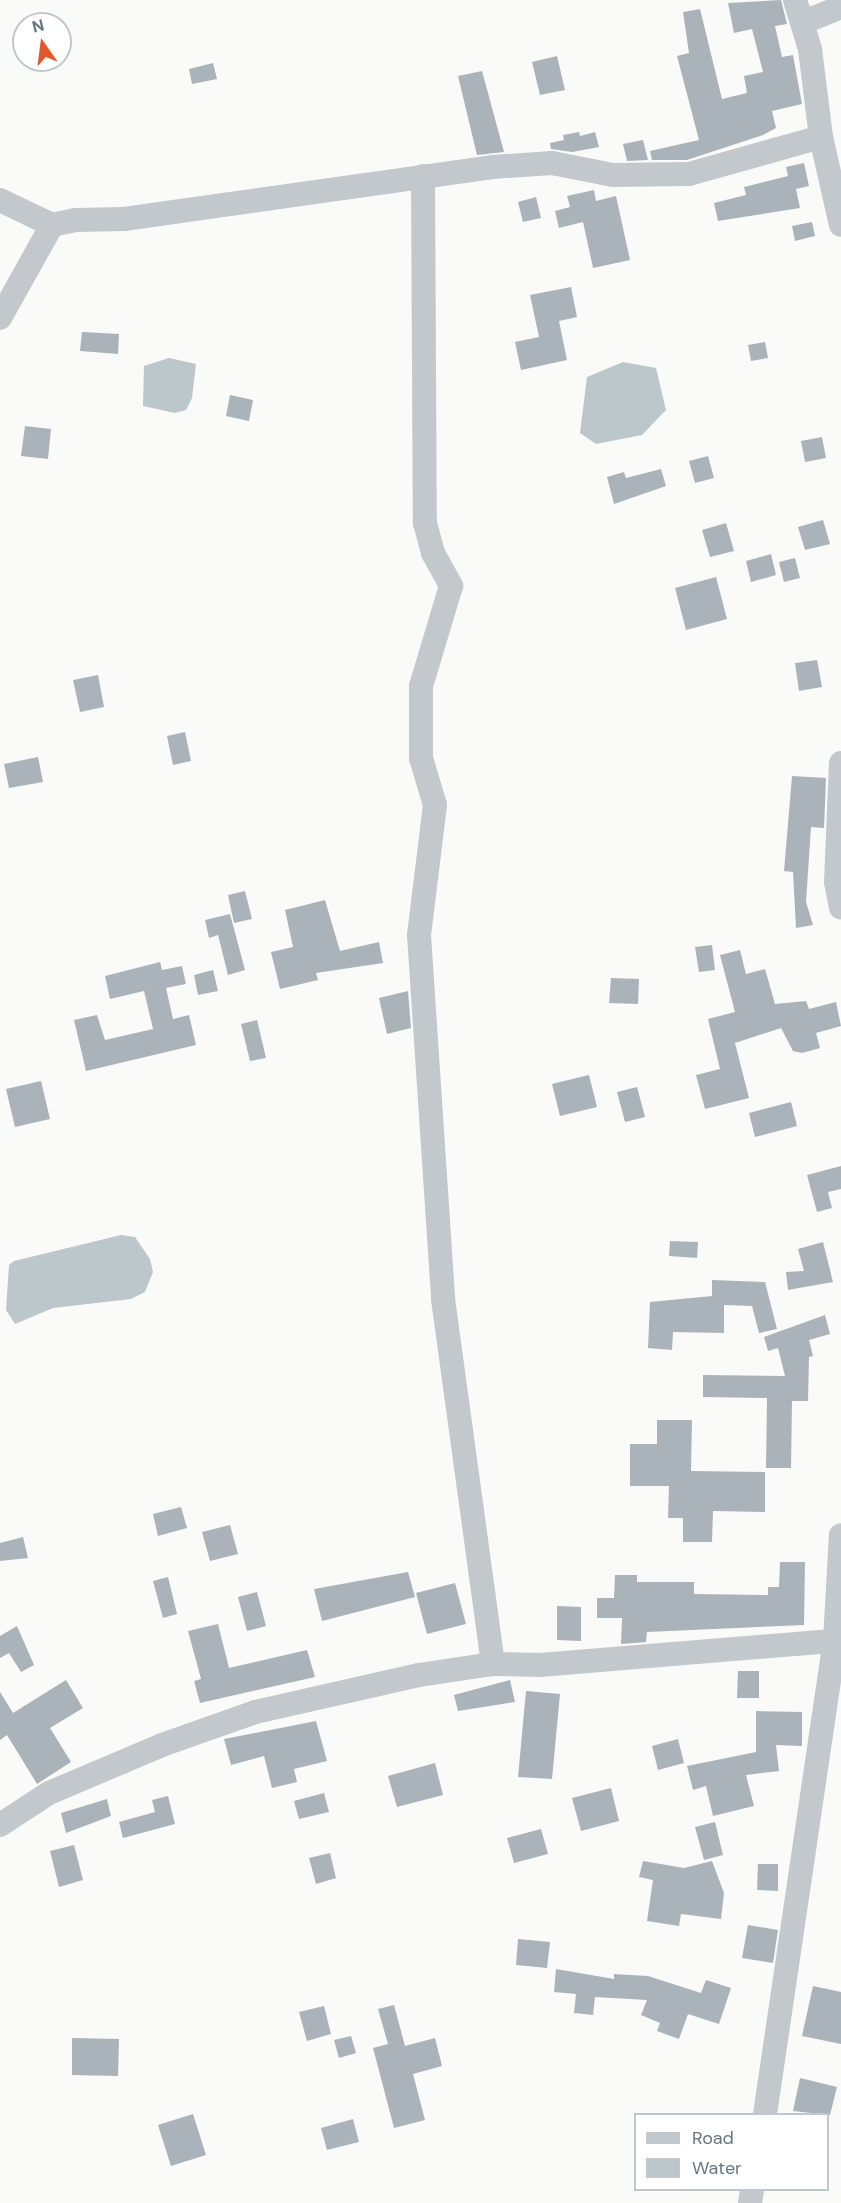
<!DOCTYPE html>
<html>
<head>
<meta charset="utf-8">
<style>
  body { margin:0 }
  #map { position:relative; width:841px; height:2203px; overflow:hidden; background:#fafaf8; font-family:"DM Sans",sans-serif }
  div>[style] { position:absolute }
  .water>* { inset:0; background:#bbc7cb }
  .building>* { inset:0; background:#aab3b9 }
  .minor>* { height:24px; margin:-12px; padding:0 12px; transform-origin:12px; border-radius:12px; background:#c3c8cc }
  span { translate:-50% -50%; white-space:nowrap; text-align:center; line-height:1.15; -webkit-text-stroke:6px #fff; paint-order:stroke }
  .legend { position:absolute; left:634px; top:2113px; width:195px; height:78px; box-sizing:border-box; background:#fff; border:2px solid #c1c8cd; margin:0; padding:8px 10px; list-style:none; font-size:18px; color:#657683 }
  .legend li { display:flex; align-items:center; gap:12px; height:30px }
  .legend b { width:30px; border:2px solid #c1c8cd }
  .north { position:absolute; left:12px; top:12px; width:60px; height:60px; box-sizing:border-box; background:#fff; border:2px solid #c1c8cd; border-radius:50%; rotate:346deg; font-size:16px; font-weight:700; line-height:24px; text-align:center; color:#657683 }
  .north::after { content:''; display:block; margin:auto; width:21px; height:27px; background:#e4572e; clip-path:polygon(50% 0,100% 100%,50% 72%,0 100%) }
</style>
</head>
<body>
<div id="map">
  <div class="water">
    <i style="clip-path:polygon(169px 358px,196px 364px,192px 398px,186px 410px,175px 413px,143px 406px,144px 366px)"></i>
    <i style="clip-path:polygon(623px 362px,656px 368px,666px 410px,642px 435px,596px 444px,580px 433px,587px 377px)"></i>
    <i style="clip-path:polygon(121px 1235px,135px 1237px,150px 1259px,153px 1272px,145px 1292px,131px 1299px,53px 1308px,15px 1324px,6px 1310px,9px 1265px,14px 1261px)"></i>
  </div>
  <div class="building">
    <i style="clip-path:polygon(781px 0,787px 24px,775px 26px,782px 57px,793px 55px,802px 104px,772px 111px,776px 128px,763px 135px,687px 160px,652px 160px,650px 151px,699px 140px,677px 56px,689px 53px,683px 12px,700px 9px,722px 99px,747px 93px,744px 76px,763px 72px,752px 29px,734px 33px,728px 3px)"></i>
    <i style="clip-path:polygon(557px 56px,565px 90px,540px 95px,532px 62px)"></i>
    <i style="clip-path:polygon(213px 63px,217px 79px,192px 84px,189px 69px)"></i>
    <i style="clip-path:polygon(482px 71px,504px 152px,477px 155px,458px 76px)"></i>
    <i style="clip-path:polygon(579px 132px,580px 136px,595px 132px,599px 147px,572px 152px,551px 149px,550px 143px,564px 140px,563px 135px)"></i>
    <i style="clip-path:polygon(643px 140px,648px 160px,627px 161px,623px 144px)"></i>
    <i style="clip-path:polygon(804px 163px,809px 186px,796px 189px,800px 208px,718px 221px,714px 203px,746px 195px,744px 187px,788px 176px,786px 167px)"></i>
    <i style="clip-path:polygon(594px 190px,596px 201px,616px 196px,630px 260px,593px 268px,583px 222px,559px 228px,555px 211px,570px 207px,567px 196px)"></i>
    <i style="clip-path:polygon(536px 197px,541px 218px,523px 222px,518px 202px)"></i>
    <i style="clip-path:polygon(812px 222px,815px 236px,795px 241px,792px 226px)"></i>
    <i style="clip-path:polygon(571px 287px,577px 317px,559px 321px,567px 360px,521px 370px,515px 342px,539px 337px,530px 295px)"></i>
    <i style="clip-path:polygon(82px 332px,119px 334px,118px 354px,80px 351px)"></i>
    <i style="clip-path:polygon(765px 342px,768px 358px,751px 361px,748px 345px)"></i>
    <i style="clip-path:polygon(230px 395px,253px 400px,249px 421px,226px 416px)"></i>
    <i style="clip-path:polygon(25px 426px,51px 429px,48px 459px,21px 456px)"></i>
    <i style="clip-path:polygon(822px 437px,826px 458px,805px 462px,801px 441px)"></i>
    <i style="clip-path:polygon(708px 456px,714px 478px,695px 483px,689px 461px)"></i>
    <i style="clip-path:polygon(661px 469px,666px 486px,614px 504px,607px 477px,624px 472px,626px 478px)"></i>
    <i style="clip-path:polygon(823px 520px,830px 544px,805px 550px,798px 527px)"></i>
    <i style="clip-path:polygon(726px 523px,734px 551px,710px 557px,702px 530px)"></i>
    <i style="clip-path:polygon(771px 554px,776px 575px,751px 582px,746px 561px)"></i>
    <i style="clip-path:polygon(795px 558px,800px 578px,784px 582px,779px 562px)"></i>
    <i style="clip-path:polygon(716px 577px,727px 619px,686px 630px,675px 588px)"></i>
    <i style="clip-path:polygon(817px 660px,822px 687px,799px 691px,795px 663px)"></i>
    <i style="clip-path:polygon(98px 675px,104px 707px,80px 712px,73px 680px)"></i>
    <i style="clip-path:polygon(185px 732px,191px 761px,173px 765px,167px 736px)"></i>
    <i style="clip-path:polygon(38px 757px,43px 782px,9px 788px,4px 764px)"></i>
    <i style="clip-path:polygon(792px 776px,826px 778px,824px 828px,811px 827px,806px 902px,813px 925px,796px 928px,793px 872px,784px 871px)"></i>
    <i style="clip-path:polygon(245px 891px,252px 919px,234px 923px,228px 895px)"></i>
    <i style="clip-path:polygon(325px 900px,340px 951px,379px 942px,383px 963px,316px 973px,318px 980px,280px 989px,271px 952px,293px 947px,285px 910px)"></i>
    <i style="clip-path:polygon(230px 914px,245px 970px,228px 975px,218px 935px,209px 938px,205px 920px)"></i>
    <i style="clip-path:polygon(712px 945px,715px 970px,699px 972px,695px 947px)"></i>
    <i style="clip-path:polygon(740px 950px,746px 974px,765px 969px,775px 1004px,806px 1001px,809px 1009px,836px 1002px,841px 1026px,816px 1033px,820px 1048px,802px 1053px,793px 1051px,781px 1028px,735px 1043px,749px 1098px,705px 1109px,696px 1075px,720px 1069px,708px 1019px,735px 1012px,720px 955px)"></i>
    <i style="clip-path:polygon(160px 962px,162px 970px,182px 966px,186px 984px,166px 988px,173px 1019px,189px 1015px,196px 1045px,86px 1071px,74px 1020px,97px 1015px,105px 1040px,153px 1029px,144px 991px,110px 999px,105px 976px)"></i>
    <i style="clip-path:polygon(213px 970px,218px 991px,198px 995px,194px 975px)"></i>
    <i style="clip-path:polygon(611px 978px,639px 979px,638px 1004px,609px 1003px)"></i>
    <i style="clip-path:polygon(408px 991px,411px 1028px,387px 1034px,379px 998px)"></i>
    <i style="clip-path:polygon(257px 1020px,266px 1058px,250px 1061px,241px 1024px)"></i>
    <i style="clip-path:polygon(589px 1075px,597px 1107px,560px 1116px,552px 1084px)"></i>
    <i style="clip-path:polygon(41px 1081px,50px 1119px,15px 1127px,6px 1089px)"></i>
    <i style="clip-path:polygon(637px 1087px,645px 1117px,625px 1122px,617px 1092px)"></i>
    <i style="clip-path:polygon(791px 1102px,797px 1126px,755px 1137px,749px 1113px)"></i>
    <i style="clip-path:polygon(841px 1166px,841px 1189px,828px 1192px,832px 1208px,817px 1212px,807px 1175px)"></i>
    <i style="clip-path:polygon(670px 1241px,698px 1242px,697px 1258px,669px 1256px)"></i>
    <i style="clip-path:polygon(823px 1242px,833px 1282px,788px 1290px,786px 1272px,804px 1271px,798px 1249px)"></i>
    <i style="clip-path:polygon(712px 1280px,765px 1282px,777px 1329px,759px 1333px,752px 1306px,724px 1305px,724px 1333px,673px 1332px,672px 1350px,648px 1348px,650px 1302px,712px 1296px)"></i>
    <i style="clip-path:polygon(825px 1315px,830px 1334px,809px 1340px,813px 1356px,809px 1357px,808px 1401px,792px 1401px,791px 1468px,766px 1468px,767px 1398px,703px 1397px,703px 1375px,785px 1376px,778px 1348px,768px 1351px,764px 1337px)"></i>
    <i style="clip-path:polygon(657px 1420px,692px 1420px,691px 1471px,765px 1472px,765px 1512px,713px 1511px,712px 1542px,683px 1542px,683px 1518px,668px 1518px,669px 1486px,630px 1486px,630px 1444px,657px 1444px)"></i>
    <i style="clip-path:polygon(181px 1507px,187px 1528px,158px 1536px,153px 1514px)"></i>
    <i style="clip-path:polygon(230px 1525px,238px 1554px,210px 1561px,202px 1532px)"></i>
    <i style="clip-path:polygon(23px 1537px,28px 1558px,0 1561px,0 1543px)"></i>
    <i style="clip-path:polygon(780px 1562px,805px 1562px,804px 1625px,647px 1632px,646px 1642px,621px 1644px,622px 1618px,597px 1618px,597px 1598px,614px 1598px,615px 1575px,637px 1575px,637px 1582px,694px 1582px,694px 1594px,768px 1595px,768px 1587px,779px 1587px)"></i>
    <i style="clip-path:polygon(408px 1572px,415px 1597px,322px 1621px,314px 1589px)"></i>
    <i style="clip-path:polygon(168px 1577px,177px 1614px,163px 1618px,153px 1581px)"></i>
    <i style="clip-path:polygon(455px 1583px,466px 1624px,427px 1634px,416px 1593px)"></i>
    <i style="clip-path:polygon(257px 1592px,266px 1626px,247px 1631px,238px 1597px)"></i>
    <i style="clip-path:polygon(557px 1606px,581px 1607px,581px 1641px,557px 1640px)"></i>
    <i style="clip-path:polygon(218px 1624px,229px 1668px,307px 1650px,315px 1677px,200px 1703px,194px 1681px,201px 1679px,188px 1631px)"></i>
    <i style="clip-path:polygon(17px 1626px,34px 1665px,21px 1672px,9px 1653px,0 1658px,0 1636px)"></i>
    <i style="clip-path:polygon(738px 1671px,759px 1671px,759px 1698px,737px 1698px)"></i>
    <i style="clip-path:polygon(66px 1680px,83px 1708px,50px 1728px,71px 1762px,37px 1784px,7px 1735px,0 1740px,0 1692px,13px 1713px)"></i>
    <i style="clip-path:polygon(510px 1680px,515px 1702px,458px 1711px,454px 1695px)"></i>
    <i style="clip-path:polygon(526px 1691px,560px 1694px,552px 1779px,518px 1777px)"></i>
    <i style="clip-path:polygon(756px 1711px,802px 1712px,802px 1746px,776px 1745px,779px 1771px,746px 1775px,754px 1806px,713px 1816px,706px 1786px,693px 1790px,687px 1766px,756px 1752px)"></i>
    <i style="clip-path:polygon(316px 1721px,327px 1761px,294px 1769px,297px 1782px,272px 1788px,264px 1756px,231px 1765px,224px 1739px)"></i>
    <i style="clip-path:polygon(678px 1739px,684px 1763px,658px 1770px,652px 1746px)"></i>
    <i style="clip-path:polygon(435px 1763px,443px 1795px,397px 1807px,388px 1776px)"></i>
    <i style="clip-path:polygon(611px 1788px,619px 1821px,581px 1831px,572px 1798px)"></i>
    <i style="clip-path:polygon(324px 1793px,329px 1812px,299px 1819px,294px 1801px)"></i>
    <i style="clip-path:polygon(168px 1796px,175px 1824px,123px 1838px,119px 1822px,155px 1812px,152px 1800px)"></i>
    <i style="clip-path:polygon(107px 1799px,111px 1816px,66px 1833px,61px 1813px)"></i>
    <i style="clip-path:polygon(715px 1822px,723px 1855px,704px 1860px,695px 1827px)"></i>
    <i style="clip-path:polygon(541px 1829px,548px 1854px,514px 1863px,507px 1838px)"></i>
    <i style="clip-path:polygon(74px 1845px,83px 1880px,59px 1887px,50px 1851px)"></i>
    <i style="clip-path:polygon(330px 1853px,336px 1878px,316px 1884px,309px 1858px)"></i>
    <i style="clip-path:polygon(643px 1861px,684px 1868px,712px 1861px,724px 1893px,721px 1919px,681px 1914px,679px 1926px,647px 1921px,653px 1880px,639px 1877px)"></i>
    <i style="clip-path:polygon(758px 1864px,778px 1864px,778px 1891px,757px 1890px)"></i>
    <i style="clip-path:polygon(748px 1925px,778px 1930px,773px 1963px,742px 1958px)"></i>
    <i style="clip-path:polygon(518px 1939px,550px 1942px,547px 1968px,516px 1965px)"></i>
    <i style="clip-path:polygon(556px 1969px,614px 1979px,614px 1974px,648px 1976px,701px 1993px,706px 1980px,731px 1988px,719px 2024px,688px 2014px,679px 2039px,657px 2031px,660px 2023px,641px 2015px,647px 2000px,595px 1997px,593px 2015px,574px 2013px,576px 1994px,554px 1992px)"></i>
    <i style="clip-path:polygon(813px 1986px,841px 1992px,841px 2044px,802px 2036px)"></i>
    <i style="clip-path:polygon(394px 2005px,405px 2046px,435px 2038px,442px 2066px,413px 2074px,425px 2120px,394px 2128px,373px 2048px,388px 2044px,378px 2009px)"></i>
    <i style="clip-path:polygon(324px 2006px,331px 2034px,307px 2041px,299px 2012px)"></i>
    <i style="clip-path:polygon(351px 2036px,356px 2053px,339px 2058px,334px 2040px)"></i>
    <i style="clip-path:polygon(72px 2038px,119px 2039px,118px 2076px,72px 2075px)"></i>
    <i style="clip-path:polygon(800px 2078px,837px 2087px,830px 2115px,793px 2111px)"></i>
    <i style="clip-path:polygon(193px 2114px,206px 2155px,171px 2166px,158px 2125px)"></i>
    <i style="clip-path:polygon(353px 2119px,359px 2142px,327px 2150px,321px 2128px)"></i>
  </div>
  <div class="minor">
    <i style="left:795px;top:0;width:51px;rotate:73deg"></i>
    <i style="left:810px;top:49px;width:89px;rotate:82.9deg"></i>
    <i style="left:821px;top:137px;width:90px;rotate:77.2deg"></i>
    <i style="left:804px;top:22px;width:40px;rotate:-22deg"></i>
    <i style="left:423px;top:176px;width:347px;rotate:89.7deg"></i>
    <i style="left:425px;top:523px;width:31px;rotate:75deg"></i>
    <i style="left:433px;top:553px;width:38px;rotate:61deg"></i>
    <i style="left:451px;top:586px;width:104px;rotate:106.7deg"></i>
    <i style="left:421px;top:686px;width:72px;rotate:90deg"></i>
    <i style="left:421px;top:758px;width:49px;rotate:73.4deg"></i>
    <i style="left:435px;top:805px;width:131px;rotate:97deg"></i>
    <i style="left:419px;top:935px;width:365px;rotate:86.2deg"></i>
    <i style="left:443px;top:1299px;width:368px;rotate:82.2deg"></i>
    <i style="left:0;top:200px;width:58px;rotate:25.7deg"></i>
    <i style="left:0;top:318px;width:107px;rotate:-60.8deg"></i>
    <i style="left:52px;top:225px;width:24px;rotate:-12deg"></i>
    <i style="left:75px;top:220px;width:49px;rotate:-1.2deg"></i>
    <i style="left:124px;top:219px;width:372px;rotate:-8deg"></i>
    <i style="left:492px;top:167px;width:60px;rotate:-3.8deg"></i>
    <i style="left:552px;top:163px;width:62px;rotate:11.1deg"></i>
    <i style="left:613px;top:175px;width:76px;rotate:-0.8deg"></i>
    <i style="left:689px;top:174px;width:137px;rotate:-15.7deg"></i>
    <i style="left:841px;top:763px;width:119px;rotate:92.4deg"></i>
    <i style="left:836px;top:882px;width:26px;rotate:79deg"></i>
    <i style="left:0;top:1825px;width:59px;rotate:-33.1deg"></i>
    <i style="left:49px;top:1793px;width:123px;rotate:-23deg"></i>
    <i style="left:162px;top:1745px;width:99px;rotate:-19.5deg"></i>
    <i style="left:255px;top:1712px;width:168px;rotate:-12.7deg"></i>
    <i style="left:419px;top:1675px;width:75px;rotate:-8.5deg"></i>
    <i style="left:493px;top:1664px;width:47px;rotate:1.2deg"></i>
    <i style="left:540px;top:1665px;width:296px;rotate:-4.7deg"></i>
    <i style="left:765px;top:2114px;width:478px;rotate:-81.6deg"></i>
    <i style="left:835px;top:1641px;width:106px;rotate:-86.8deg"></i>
    <i style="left:750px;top:2203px;width:13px;rotate:-81deg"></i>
  </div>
  <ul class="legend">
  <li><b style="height:8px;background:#c3c8cc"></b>Road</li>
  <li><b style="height:16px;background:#bbc7cb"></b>Water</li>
  </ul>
  <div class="north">N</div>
</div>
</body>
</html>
